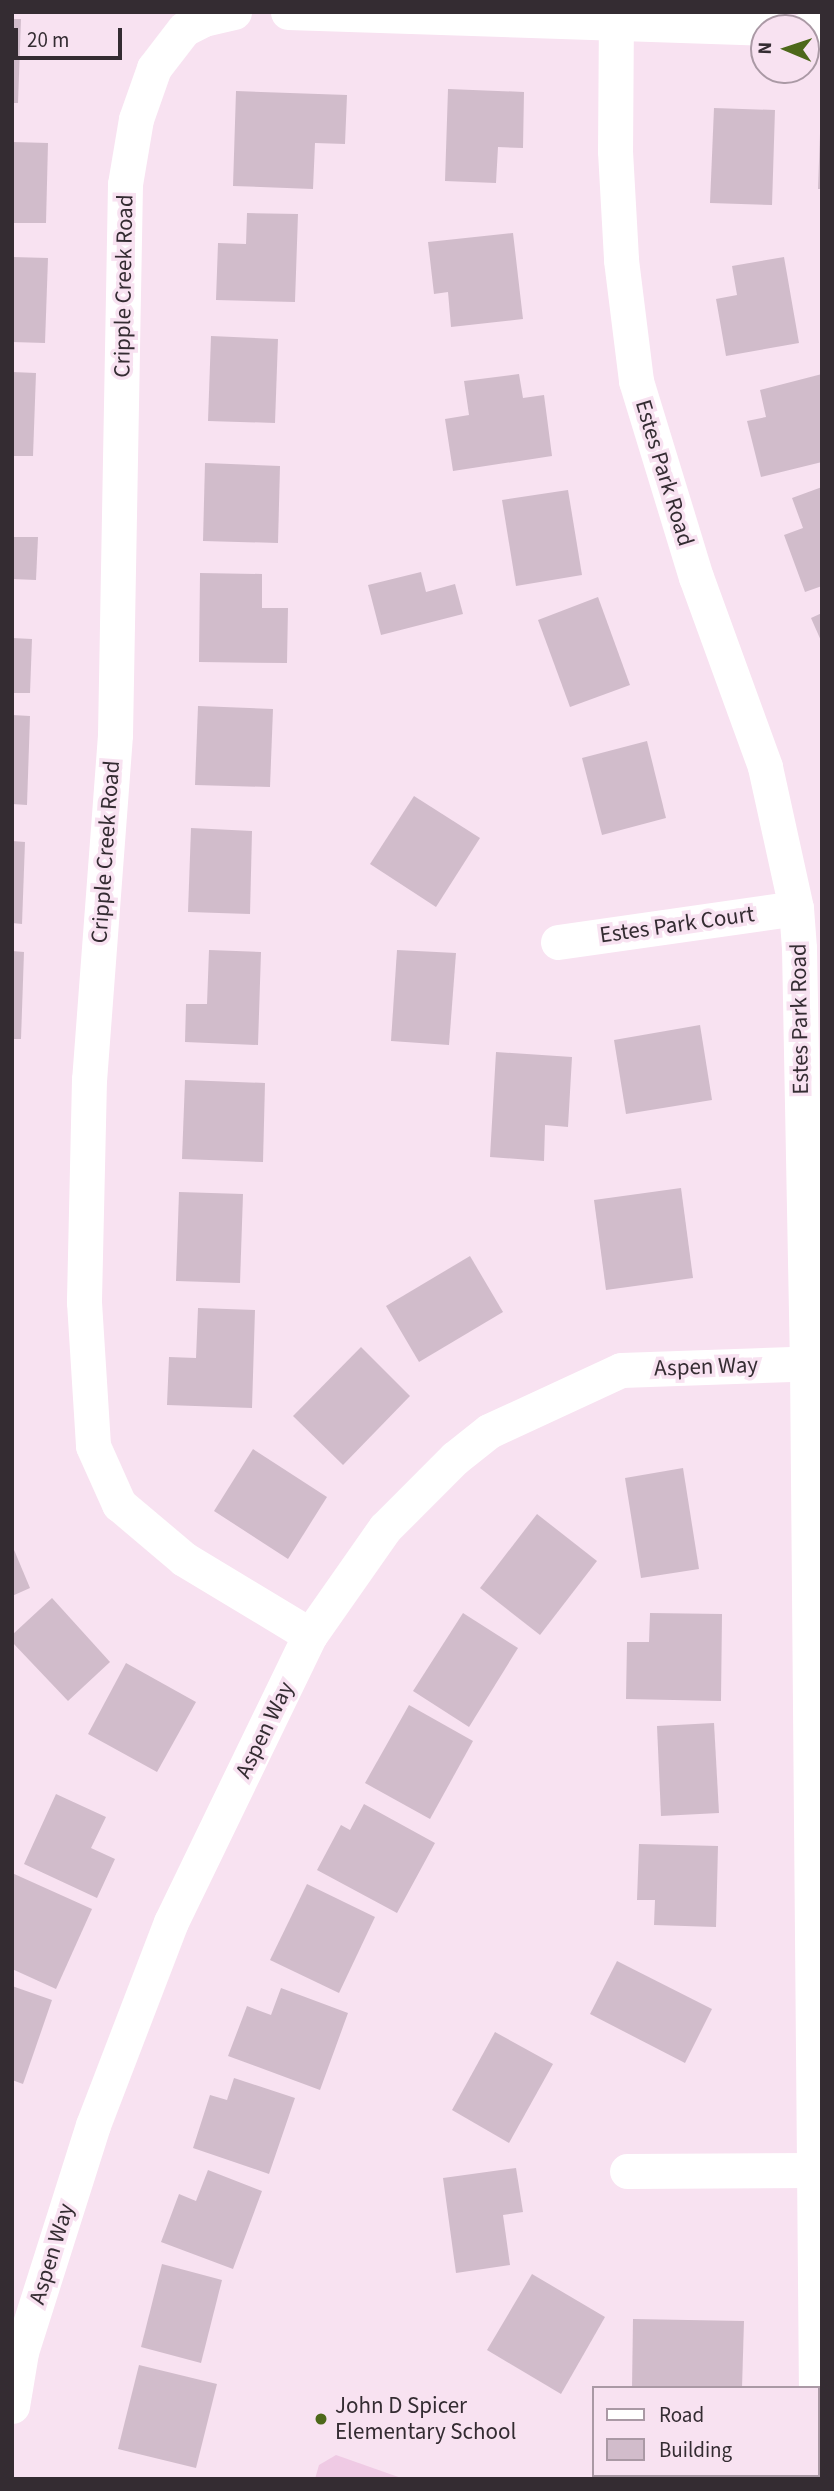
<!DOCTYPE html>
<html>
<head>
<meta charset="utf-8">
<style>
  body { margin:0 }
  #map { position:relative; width:834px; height:2491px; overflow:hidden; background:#f8e2f1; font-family:"Source Sans 3",sans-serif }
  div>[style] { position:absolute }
  .green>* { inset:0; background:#efcae4 }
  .building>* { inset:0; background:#d1bccb }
  .minor>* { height:35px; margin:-17.5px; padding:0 17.5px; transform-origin:17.5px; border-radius:17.5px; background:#fff }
  .dots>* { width:19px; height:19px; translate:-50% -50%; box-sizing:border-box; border:4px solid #f8e2f1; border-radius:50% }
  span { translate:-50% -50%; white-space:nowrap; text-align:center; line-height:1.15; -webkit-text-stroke:7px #f8e2f1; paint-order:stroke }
  .street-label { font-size:23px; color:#342c32 }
  .poi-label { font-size:23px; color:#342c32 }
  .left { translate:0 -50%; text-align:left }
  .frame { position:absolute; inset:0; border:14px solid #342c32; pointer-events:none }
  .legend { position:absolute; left:592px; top:2386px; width:228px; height:91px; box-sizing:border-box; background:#f8e2f1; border:2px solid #aa99a5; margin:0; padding:9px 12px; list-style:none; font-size:21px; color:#342c32 }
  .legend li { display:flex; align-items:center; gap:14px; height:35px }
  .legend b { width:35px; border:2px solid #aa99a5 }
  .north { position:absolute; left:750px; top:14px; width:70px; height:70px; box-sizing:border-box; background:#f8e2f1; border:2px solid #aa99a5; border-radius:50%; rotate:272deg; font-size:19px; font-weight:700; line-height:28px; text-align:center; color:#342c32 }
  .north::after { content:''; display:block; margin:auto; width:24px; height:32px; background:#4d681a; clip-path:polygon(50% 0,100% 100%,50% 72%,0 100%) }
  .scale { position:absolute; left:14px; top:28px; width:108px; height:32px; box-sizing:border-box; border:4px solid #342c32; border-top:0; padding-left:9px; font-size:21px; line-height:24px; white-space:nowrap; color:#342c32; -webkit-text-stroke:5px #f8e2f1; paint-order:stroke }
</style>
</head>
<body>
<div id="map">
  <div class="green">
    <i style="clip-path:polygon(336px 2455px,404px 2479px,315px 2479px,319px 2465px)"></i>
  </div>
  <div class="building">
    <i style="clip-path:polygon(12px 19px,21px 19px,18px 103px,12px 103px)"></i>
    <i style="clip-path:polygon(448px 89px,524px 92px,523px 148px,498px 147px,496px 183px,445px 181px)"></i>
    <i style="clip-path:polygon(236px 91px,347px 95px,345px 144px,315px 143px,313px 189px,233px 186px)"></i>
    <i style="clip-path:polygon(714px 108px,775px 110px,772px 205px,710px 203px)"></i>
    <i style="clip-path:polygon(820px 134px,822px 134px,822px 189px,818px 189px)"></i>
    <i style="clip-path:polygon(12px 142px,48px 143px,46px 223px,12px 223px)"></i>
    <i style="clip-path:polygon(247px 213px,298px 214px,295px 302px,216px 300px,218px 243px,246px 244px)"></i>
    <i style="clip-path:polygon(513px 233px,523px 319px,451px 327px,448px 292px,434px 294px,428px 242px)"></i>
    <i style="clip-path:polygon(12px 257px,48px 258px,45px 343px,12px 342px)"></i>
    <i style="clip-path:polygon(784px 257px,799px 343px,726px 356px,716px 299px,737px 295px,732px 266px)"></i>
    <i style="clip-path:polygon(211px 336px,278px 339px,275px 423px,208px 421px)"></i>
    <i style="clip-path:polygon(12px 372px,36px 373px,33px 456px,12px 456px)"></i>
    <i style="clip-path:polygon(519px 374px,523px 398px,544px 395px,552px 456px,453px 471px,445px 419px,469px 415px,464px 381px)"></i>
    <i style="clip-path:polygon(822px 374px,822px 462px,761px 477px,747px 421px,766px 417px,760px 390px)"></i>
    <i style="clip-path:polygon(205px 463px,280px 466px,278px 543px,203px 541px)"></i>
    <i style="clip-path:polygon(822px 487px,822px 586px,805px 592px,784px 535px,803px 528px,792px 498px)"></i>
    <i style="clip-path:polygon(568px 490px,582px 575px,516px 586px,502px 500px)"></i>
    <i style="clip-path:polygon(12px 537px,38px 537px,36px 580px,12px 579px)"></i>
    <i style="clip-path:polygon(421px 572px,426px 592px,455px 584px,463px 614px,381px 635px,368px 585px)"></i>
    <i style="clip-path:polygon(200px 573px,262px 574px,262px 608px,288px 608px,287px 663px,199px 662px)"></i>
    <i style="clip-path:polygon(598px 597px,630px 685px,570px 707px,538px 620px)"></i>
    <i style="clip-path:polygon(822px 613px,822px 643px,811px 618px)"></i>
    <i style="clip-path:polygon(12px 638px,32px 639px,30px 693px,12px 693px)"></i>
    <i style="clip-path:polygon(198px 706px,273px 709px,270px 787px,195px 785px)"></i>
    <i style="clip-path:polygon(12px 715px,30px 716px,27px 805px,12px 804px)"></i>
    <i style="clip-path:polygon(647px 741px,666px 818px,602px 835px,582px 758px)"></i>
    <i style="clip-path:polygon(414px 796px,480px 838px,436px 907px,370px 864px)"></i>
    <i style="clip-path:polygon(191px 828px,252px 831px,250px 914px,188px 912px)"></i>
    <i style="clip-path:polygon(12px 841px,25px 842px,22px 924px,12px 923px)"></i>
    <i style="clip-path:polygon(209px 950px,261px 952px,258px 1045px,185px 1042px,186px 1004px,207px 1004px)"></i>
    <i style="clip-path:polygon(397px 950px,456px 953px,449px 1045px,391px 1041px)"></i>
    <i style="clip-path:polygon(12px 951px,24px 952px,21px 1039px,12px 1039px)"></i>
    <i style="clip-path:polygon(700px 1025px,712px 1100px,626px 1114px,614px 1040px)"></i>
    <i style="clip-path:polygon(496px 1052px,572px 1057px,568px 1127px,545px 1125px,544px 1161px,490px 1157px)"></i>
    <i style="clip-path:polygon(185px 1080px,265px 1083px,263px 1162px,182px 1159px)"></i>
    <i style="clip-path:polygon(681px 1188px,693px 1278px,606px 1290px,594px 1200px)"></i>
    <i style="clip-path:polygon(179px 1192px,243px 1194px,240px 1283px,176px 1281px)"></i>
    <i style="clip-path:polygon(470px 1256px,503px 1312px,419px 1362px,386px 1306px)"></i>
    <i style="clip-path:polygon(198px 1308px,255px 1310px,252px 1408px,167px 1405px,169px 1357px,196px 1358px)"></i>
    <i style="clip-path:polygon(361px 1347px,410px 1396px,343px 1465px,293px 1416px)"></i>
    <i style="clip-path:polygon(253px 1449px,327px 1497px,288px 1559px,214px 1511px)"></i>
    <i style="clip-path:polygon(683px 1468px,699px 1569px,641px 1578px,625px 1478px)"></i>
    <i style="clip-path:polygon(537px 1514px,597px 1561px,540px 1635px,480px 1588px)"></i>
    <i style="clip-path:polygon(12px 1545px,30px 1588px,12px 1596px)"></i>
    <i style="clip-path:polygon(52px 1598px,110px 1662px,68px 1701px,12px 1642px,12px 1635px)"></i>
    <i style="clip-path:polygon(463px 1613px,518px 1648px,469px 1727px,413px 1691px)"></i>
    <i style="clip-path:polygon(650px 1613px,722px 1614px,721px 1701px,626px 1699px,627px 1642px,649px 1642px)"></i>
    <i style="clip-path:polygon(126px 1663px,196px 1702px,157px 1772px,88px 1734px)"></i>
    <i style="clip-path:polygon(409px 1705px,473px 1741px,430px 1819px,365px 1783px)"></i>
    <i style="clip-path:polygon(714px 1723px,719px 1813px,661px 1816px,657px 1726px)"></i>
    <i style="clip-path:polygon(56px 1794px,106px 1817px,91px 1848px,115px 1859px,97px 1898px,24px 1864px)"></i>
    <i style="clip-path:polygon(364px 1804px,435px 1843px,397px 1913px,317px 1870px,341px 1825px,350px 1830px)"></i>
    <i style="clip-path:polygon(639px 1844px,718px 1846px,716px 1927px,654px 1925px,655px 1900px,637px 1900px)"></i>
    <i style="clip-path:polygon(12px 1873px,92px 1909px,56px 1989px,12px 1969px)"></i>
    <i style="clip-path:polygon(307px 1884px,375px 1917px,339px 1993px,270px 1960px)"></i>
    <i style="clip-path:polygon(617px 1961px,712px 2009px,685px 2063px,590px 2014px)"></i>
    <i style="clip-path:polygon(12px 1986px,52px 2000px,23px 2084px,12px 2080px)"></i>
    <i style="clip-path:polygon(281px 1988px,348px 2013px,320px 2090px,228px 2056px,247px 2006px,271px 2015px)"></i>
    <i style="clip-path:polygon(495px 2032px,553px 2064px,509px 2143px,452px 2110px)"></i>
    <i style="clip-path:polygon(234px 2078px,295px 2098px,269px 2174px,193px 2148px,210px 2095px,227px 2100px)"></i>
    <i style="clip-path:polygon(516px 2168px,523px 2212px,503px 2215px,510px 2265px,456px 2273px,443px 2178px)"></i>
    <i style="clip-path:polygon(208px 2170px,262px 2191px,233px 2269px,161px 2242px,179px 2194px,196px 2201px)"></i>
    <i style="clip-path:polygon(162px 2264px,222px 2280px,201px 2363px,141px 2347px)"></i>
    <i style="clip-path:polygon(532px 2274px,605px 2317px,561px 2394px,487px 2350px)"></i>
    <i style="clip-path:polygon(633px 2319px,744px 2321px,742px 2388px,632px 2388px)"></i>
    <i style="clip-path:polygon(139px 2365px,217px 2384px,196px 2468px,118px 2449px)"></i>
  </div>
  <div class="minor">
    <i style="left:234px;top:12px;width:31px;rotate:167deg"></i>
    <i style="left:204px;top:19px;width:22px;rotate:153deg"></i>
    <i style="left:184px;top:29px;width:49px;rotate:127.6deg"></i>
    <i style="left:154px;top:68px;width:54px;rotate:109.4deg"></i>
    <i style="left:136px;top:119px;width:66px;rotate:99.6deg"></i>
    <i style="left:125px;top:184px;width:551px;rotate:91.04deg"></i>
    <i style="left:115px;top:735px;width:345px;rotate:94.3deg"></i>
    <i style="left:89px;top:1079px;width:223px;rotate:91.3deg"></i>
    <i style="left:84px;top:1302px;width:144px;rotate:86.4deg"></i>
    <i style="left:93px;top:1446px;width:64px;rotate:65.9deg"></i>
    <i style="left:119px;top:1504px;width:85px;rotate:40.2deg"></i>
    <i style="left:184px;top:1559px;width:147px;rotate:31.1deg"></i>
    <i style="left:288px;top:12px;width:486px;rotate:1.9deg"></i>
    <i style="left:616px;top:12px;width:139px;rotate:90.4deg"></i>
    <i style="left:615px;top:151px;width:109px;rotate:86.8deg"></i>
    <i style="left:621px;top:260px;width:122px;rotate:82.9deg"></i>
    <i style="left:636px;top:381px;width:205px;rotate:73deg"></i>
    <i style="left:696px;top:577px;width:202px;rotate:70deg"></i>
    <i style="left:765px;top:767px;width:144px;rotate:77.6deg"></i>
    <i style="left:796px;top:908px;width:40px;rotate:85.7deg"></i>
    <i style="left:799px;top:948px;width:416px;rotate:88.9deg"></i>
    <i style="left:807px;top:1364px;width:1024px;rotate:89.5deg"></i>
    <i style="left:806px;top:29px;width:16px;rotate:4deg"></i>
    <i style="left:558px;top:942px;width:240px;rotate:-8.1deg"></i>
    <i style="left:627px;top:2171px;width:187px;rotate:-0.3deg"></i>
    <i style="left:12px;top:2406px;width:55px;rotate:-80.5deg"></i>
    <i style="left:21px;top:2352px;width:238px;rotate:-72.4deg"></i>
    <i style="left:93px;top:2125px;width:217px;rotate:-69deg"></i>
    <i style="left:171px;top:1922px;width:319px;rotate:-64.2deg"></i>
    <i style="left:310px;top:1635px;width:131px;rotate:-55deg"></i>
    <i style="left:385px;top:1528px;width:99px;rotate:-45deg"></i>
    <i style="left:455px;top:1458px;width:43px;rotate:-38.5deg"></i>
    <i style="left:489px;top:1431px;width:145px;rotate:-24.8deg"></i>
    <i style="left:621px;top:1370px;width:201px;rotate:-2deg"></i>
    <i style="left:817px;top:2475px;width:4px;rotate:90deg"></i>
  </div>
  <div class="dots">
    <i style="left:321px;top:2419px;background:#4d681a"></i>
  </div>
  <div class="street-label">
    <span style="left:124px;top:286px;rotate:-89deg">Cripple Creek Road</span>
    <span style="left:664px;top:473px;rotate:73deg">Estes Park Road</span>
    <span style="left:106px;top:852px;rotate:-86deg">Cripple Creek Road</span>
    <span style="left:677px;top:925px;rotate:-8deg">Estes Park Court</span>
    <span style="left:800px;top:1019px;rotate:-91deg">Estes Park Road</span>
    <span style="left:706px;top:1367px;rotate:-2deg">Aspen Way</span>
    <span style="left:265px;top:1730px;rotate:-64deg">Aspen Way</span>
    <span style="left:52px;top:2254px;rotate:-73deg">Aspen Way</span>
  </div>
  <div class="poi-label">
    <span class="left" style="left:335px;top:2419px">John D Spicer<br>Elementary School</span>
  </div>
  <div class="frame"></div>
  <ul class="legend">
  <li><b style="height:9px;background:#fff"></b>Road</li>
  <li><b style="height:19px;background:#d1bccb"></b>Building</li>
  </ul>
  <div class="north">N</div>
  <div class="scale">20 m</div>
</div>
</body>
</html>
